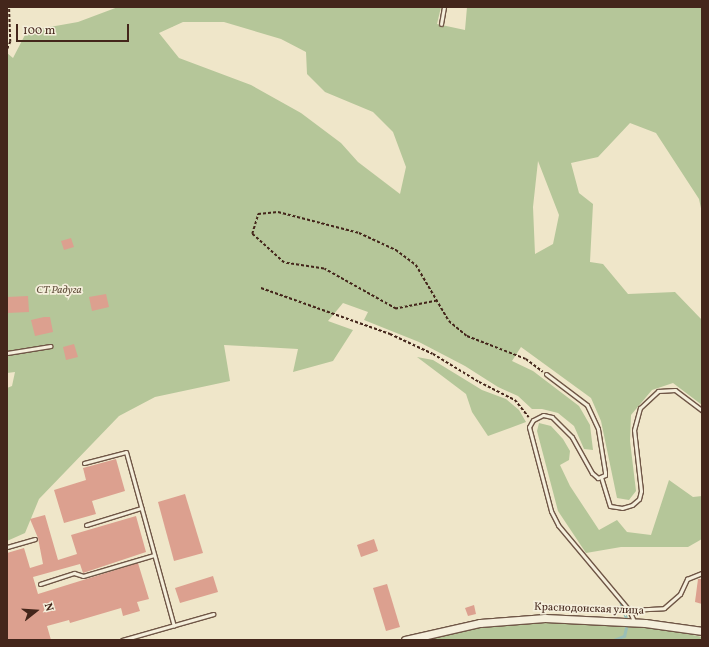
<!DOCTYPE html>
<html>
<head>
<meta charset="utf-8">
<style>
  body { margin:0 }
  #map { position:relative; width:709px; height:647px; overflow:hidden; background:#efe6c9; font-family:Vollkorn,serif }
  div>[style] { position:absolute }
  .green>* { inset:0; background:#b5c699 }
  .stream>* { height:2.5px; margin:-1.25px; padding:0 1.25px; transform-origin:1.25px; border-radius:1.25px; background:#9abfb7 }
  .building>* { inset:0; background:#dca08f }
  .path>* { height:1.5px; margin-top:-0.75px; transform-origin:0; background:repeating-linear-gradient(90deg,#44261b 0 3px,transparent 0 5px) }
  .roads { filter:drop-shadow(1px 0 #6f5646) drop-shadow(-1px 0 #6f5646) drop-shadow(0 1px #6f5646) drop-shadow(0 -1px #6f5646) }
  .service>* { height:3px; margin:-1.5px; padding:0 1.5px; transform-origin:1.5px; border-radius:1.5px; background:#f5efdc }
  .tertiary>* { height:7px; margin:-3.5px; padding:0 3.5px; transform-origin:3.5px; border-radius:3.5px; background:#f5efdc }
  span { translate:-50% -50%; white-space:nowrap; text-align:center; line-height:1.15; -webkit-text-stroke:3.5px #f5efdc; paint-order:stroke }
  .park-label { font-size:11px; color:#604e3a; font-style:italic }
  .street-label { font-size:11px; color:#44261b }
  .frame { position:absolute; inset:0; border:8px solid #44261b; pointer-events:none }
  .north { position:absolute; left:16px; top:591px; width:40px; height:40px; -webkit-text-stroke:3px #f5efdc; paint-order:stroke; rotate:73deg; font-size:11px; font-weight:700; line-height:16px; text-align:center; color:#44261b }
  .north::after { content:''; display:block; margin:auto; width:14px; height:18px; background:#44261b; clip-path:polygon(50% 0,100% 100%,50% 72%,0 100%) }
  .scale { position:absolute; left:16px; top:24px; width:113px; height:18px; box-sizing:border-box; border:2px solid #44261b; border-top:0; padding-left:5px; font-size:12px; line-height:14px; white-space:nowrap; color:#44261b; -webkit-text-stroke:3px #f5efdc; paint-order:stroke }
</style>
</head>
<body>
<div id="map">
  <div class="green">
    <i style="clip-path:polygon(evenodd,118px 7px,441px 7px,437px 24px,465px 30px,467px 7px,702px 7px,702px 213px,699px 199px,656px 133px,630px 123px,598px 157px,571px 163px,579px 193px,593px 204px,590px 262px,603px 264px,628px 294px,675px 292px,702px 320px,702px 405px,673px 383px,652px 390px,631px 415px,630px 441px,636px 491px,629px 500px,617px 498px,601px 421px,591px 398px,521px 347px,512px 361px,533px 371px,579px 406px,590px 425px,593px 450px,584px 449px,574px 426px,558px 413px,542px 409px,532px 409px,518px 396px,498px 387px,465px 366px,419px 342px,364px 320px,368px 312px,343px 303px,328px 321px,353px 330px,333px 361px,293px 372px,298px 349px,224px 345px,230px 381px,155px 397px,119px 416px,39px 499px,25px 533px,7px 541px,7px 388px,12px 386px,15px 372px,7px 373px,7px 53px,13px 58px,27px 31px,78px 22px,118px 7px,183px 22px,224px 22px,281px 39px,306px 52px,307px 74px,325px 92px,373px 112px,393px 132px,406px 167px,400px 194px,358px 162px,341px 143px,301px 113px,251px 85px,179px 58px,159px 33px,183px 22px,118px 7px,538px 161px,559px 215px,553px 244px,535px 254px,533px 207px,538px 161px)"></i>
    <i style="clip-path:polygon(417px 357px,433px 360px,482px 390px,506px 399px,519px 410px,526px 422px,488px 436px,472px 412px,466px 394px)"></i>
    <i style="clip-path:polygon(539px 423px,551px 426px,563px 439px,570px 451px,569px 460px,560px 465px,570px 486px,599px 530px,617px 520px,627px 532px,651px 535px,669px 480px,693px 497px,702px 496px,702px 539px,688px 547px,621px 547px,586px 553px,558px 511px,537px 431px)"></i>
    <i style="clip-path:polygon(547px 623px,650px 626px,702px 637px,702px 640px,420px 640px,479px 627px)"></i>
  </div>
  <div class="stream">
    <i style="left:621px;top:603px;width:15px;rotate:70deg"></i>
    <i style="left:614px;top:640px;width:11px;rotate:-22deg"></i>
    <i style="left:624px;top:636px;width:8px;rotate:-76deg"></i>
  </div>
  <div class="building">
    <i style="clip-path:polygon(71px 238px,74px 247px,64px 250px,61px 241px)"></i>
    <i style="clip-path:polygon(106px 294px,109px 307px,92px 311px,89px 297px)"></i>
    <i style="clip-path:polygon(28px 296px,29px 312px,7px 313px,7px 297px)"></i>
    <i style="clip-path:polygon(44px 317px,50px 317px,53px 332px,35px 336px,31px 320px)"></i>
    <i style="clip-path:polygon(74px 344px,78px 357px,66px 360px,63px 347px)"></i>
    <i style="clip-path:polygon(116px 459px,125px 491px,92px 501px,96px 514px,64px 523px,54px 490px,86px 480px,83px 468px)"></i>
    <i style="clip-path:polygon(185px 494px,203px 553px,174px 561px,158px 502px)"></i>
    <i style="clip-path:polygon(45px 515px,58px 560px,77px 554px,71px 535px,136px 516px,146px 552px,83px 573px,80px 564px,33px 577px,38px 594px,138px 563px,149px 599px,137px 602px,140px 611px,123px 616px,121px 608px,70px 623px,69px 620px,47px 626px,51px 640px,7px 640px,7px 553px,24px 548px,30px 568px,43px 564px,38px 538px,30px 519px)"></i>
    <i style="clip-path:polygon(374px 539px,378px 551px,361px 557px,357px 545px)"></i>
    <i style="clip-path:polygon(213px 576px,218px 592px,180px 603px,175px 588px)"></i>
    <i style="clip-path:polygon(698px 579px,702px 579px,702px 604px,695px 602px)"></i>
    <i style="clip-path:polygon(387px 584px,400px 627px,386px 631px,373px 588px)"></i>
    <i style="clip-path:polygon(474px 605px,476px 614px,468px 616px,465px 608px)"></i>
  </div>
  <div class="path">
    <i style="left:7px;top:49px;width:8px;rotate:-67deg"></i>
    <i style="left:10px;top:42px;width:35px;rotate:-92deg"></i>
    <i style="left:261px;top:288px;width:137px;rotate:19.6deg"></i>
    <i style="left:390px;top:334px;width:47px;rotate:24.9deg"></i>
    <i style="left:433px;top:354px;width:54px;rotate:31.3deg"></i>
    <i style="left:479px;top:382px;width:40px;rotate:26.6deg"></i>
    <i style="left:515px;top:400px;width:22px;rotate:51deg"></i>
    <i style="left:437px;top:301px;width:42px;rotate:169deg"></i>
    <i style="left:396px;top:309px;width:82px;rotate:-150.9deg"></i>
    <i style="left:324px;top:269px;width:40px;rotate:-171.5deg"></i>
    <i style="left:284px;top:263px;width:43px;rotate:-137.8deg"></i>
    <i style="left:252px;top:234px;width:21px;rotate:-73deg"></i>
    <i style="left:258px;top:214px;width:20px;rotate:-6deg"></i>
    <i style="left:278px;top:212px;width:84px;rotate:14.5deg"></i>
    <i style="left:359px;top:233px;width:41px;rotate:24.7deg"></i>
    <i style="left:396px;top:250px;width:25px;rotate:37deg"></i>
    <i style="left:416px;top:265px;width:65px;rotate:59.5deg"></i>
    <i style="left:449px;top:321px;width:23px;rotate:40deg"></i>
    <i style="left:467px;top:336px;width:63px;rotate:21.3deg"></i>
    <i style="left:526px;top:359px;width:21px;rotate:37deg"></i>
  </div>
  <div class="roads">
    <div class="service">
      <i style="left:441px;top:24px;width:17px;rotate:-80deg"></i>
      <i style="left:7px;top:353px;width:44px;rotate:-9.2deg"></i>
      <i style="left:546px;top:374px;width:51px;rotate:37.1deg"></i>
      <i style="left:587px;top:405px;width:26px;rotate:65deg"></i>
      <i style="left:598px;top:429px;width:44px;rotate:80.8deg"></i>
      <i style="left:605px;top:472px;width:3px;rotate:90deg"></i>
      <i style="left:605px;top:475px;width:8px;rotate:157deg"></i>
      <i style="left:598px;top:478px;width:8px;rotate:-140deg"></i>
      <i style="left:592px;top:473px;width:41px;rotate:-119.1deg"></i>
      <i style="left:572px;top:437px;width:28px;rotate:-135deg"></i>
      <i style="left:552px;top:417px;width:9px;rotate:-167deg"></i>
      <i style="left:543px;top:415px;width:11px;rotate:153deg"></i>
      <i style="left:533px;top:420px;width:8px;rotate:120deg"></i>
      <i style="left:529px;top:427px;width:87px;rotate:75.3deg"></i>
      <i style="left:551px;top:511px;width:16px;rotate:63deg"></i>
      <i style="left:558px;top:525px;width:111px;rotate:50.1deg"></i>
      <i style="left:629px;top:610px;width:12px;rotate:66deg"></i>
      <i style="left:84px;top:463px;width:43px;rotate:-14.7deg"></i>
      <i style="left:126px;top:452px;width:180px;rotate:74.6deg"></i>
      <i style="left:601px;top:477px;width:30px;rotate:73deg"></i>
      <i style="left:610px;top:506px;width:12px;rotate:9deg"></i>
      <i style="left:622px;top:508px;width:10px;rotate:-17deg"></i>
      <i style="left:632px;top:505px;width:9px;rotate:-41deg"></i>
      <i style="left:639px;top:499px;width:8px;rotate:-76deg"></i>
      <i style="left:641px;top:491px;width:61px;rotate:-96.5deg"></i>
      <i style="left:634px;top:430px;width:23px;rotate:-75deg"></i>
      <i style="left:640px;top:408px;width:25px;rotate:-43deg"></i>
      <i style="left:658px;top:391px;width:17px;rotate:-3deg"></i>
      <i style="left:675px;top:390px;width:34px;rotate:37deg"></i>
      <i style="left:86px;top:525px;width:58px;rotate:-17.2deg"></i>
      <i style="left:7px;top:547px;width:29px;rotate:-16deg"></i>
      <i style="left:40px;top:584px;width:36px;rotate:-18deg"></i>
      <i style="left:74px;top:573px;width:9px;rotate:18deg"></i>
      <i style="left:83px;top:576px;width:74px;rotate:-16.5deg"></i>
      <i style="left:629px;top:610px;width:35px;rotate:-3deg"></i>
      <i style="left:664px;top:608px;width:21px;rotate:-41deg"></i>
      <i style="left:680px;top:594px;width:17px;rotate:-65deg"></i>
      <i style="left:687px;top:579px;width:16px;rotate:-22deg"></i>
      <i style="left:122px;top:640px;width:95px;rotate:-15.9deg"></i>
    </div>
    <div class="tertiary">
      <i style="left:405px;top:640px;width:77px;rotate:-12.8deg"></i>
      <i style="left:480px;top:623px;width:65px;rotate:-4.4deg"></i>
      <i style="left:545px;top:618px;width:100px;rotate:2.9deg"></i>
      <i style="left:645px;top:623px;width:58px;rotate:8deg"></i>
    </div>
  </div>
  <div class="park-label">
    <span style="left:59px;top:291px">СТ Радуга</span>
  </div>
  <div class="street-label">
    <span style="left:589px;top:610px;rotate:2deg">Краснодонская улица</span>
  </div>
  <div class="frame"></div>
  <div class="north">N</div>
  <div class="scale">100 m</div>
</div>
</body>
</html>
